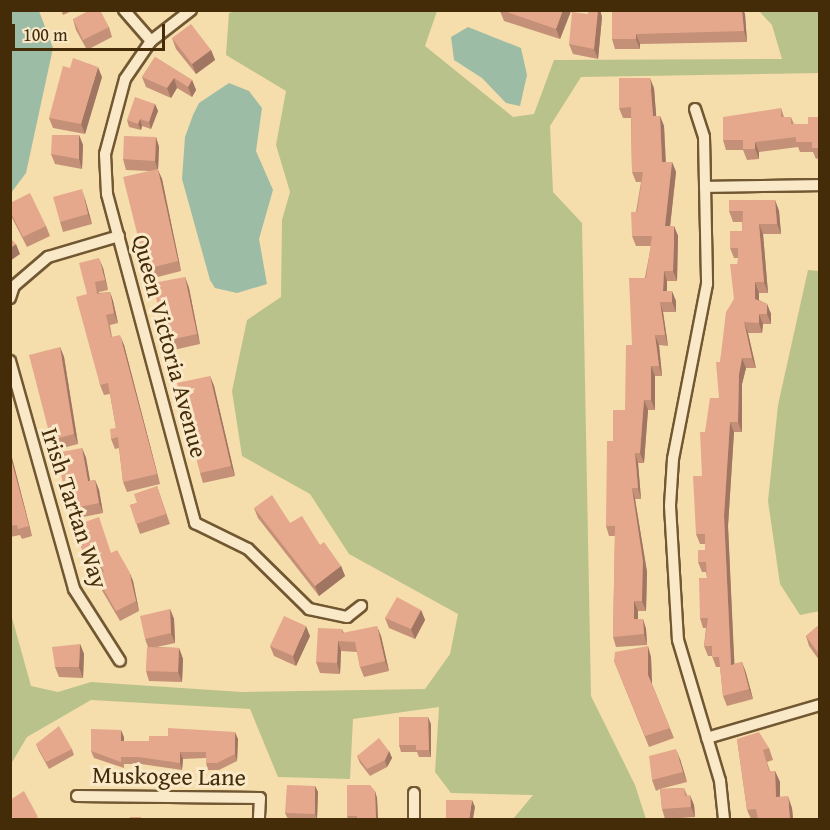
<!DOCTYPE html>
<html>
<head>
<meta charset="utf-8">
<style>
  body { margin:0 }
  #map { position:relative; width:830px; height:830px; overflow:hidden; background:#f6ddac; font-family:"Gentium Book Plus",serif }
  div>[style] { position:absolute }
  .green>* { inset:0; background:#bac28b }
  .water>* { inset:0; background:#9dbca6 }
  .roads { filter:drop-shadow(2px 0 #715832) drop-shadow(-2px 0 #715832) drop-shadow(0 2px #715832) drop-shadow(0 -2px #715832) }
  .minor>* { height:10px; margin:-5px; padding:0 5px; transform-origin:5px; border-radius:5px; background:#f9e9c9 }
  .wall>* { inset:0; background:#c59078 }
  .shaded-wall>* { inset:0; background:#a07662 }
  .building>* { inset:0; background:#e5a88c }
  span { translate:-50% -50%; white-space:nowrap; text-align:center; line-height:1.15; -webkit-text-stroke:6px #f9e9c9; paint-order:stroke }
  .street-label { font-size:24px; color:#452c09 }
  .frame { position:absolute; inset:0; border:12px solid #452c09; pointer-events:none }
  .scale { position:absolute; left:12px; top:24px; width:153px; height:27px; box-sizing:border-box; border:3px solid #452c09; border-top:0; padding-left:8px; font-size:18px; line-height:21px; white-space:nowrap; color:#452c09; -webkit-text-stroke:4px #f9e9c9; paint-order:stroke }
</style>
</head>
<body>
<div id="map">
  <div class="green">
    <i style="clip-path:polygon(236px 11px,437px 11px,425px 46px,513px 117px,534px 114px,554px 60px,782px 59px,772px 25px,759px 11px,819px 11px,819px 73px,581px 77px,550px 126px,553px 192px,582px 223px,591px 696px,635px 785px,646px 819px,513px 819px,533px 795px,451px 793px,435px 772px,439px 707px,353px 719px,350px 779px,278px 777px,250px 709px,91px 700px,27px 737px,11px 764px,11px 614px,31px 686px,58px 692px,91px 682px,242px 692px,425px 689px,450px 654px,458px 614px,349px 554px,310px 494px,242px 456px,232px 391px,247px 320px,281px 297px,282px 220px,290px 192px,276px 145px,286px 91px,226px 55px,229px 13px)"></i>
    <i style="clip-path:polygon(808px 270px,820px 271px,820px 611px,800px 615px,780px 584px,768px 501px,778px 405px)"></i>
  </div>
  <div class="water">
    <i style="clip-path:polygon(11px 10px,39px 11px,53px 48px,26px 173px,11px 193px)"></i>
    <i style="clip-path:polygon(468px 27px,521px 48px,527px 75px,520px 106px,506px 103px,482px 78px,454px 60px,451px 37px)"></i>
    <i style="clip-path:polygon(229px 83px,249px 91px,262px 108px,256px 151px,273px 190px,259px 239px,267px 284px,237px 293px,215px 288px,210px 280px,182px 179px,185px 137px,193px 115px,199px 103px)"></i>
  </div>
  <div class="roads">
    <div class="minor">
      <i style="left:124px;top:10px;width:41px;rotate:48.9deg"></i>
      <i style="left:191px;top:10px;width:51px;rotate:142.2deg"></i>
      <i style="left:151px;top:41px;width:46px;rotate:124.4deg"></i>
      <i style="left:125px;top:79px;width:78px;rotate:104.9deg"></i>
      <i style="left:105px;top:154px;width:40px;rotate:87.1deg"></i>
      <i style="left:107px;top:194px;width:341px;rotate:75deg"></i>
      <i style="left:195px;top:523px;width:59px;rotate:26.1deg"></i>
      <i style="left:248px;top:549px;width:86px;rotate:44.5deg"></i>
      <i style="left:309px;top:609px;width:39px;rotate:12deg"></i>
      <i style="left:347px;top:617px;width:18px;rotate:-38deg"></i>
      <i style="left:695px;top:109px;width:29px;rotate:72deg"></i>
      <i style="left:704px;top:137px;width:147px;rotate:88.8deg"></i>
      <i style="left:707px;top:284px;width:178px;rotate:101deg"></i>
      <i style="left:673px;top:459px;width:47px;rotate:93.7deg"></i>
      <i style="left:670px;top:506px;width:134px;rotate:86.6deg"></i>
      <i style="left:678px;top:640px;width:147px;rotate:73.4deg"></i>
      <i style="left:720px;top:781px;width:39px;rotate:84deg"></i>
      <i style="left:705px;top:187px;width:115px;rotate:-1deg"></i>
      <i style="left:10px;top:298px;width:13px;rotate:-72deg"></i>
      <i style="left:14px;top:286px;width:45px;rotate:-40.5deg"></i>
      <i style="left:48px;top:257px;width:74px;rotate:-16.5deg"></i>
      <i style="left:10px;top:361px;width:237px;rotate:74.3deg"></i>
      <i style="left:74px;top:589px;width:85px;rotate:57.4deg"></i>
      <i style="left:707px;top:738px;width:118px;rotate:-16.3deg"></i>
      <i style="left:77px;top:796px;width:183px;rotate:0.6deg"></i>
      <i style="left:260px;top:798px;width:22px;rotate:93deg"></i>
      <i style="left:414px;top:820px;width:27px;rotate:-90deg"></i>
    </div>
  </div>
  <div class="wall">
    <i style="clip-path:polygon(61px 10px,74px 10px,63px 15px)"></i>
    <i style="clip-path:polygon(588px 10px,600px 10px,602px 17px,598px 59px,573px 54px,569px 44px,588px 14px)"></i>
    <i style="clip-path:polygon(612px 10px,743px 10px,745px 14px,747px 42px,640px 44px,640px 49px,615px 49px,612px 39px)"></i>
    <i style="clip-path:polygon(500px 11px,571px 11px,560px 39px,504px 21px)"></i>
    <i style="clip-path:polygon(73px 19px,109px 27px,112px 37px,87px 50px,76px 30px)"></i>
    <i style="clip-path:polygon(172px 38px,211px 50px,215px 60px,196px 74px,176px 49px)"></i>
    <i style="clip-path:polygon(155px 57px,192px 80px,196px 90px,192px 97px,177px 88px,171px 98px,146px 87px,142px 77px)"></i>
    <i style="clip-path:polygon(102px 77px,85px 134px,53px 128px,49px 118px)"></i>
    <i style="clip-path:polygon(654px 88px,656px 116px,660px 116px,664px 126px,666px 162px,672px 162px,676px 172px,670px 226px,674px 226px,678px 236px,677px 281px,667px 281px,667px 291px,676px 301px,676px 312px,663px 312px,668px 346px,659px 345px,662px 376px,655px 376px,655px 410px,648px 410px,644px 463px,638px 463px,641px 499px,635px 499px,647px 572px,646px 611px,638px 611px,638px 619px,643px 619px,646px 629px,647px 645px,616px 647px,613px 637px,615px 536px,609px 536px,606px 526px,613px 441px,625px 410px,632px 345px,651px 246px,636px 246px,632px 236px,641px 182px,636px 182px,632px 172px,631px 118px,623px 118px,619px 108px)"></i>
    <i style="clip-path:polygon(155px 104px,158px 111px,151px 129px,142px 126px,141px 130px,129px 127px,127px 120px)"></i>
    <i style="clip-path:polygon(781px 108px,784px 117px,791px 117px,794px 124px,808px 124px,819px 117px,819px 158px,816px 159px,813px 152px,800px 152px,798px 147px,759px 152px,759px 159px,747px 160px,743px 150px,726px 150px,723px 140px)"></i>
    <i style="clip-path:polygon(79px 135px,83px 145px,82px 169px,55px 164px,51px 154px)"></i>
    <i style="clip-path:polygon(156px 137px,159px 147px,158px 170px,162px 179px,181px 271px,150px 279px,146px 269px,149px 171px,126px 170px,123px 159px)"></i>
    <i style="clip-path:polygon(85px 199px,92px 224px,63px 232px,60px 222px)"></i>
    <i style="clip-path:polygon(775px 200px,779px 211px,781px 234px,763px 234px,768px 293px,759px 293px,759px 300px,767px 304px,771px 314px,771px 324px,763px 324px,762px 333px,748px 333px,756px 368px,746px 368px,742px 384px,742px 432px,734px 432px,728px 526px,734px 664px,742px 662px,746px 673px,753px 699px,727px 706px,723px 696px,720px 667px,716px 667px,712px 656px,708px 656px,704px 646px,706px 628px,703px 628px,700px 618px,707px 578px,706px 572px,702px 572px,698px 562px,705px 550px,705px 544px,700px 544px,696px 534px,702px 476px,705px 432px,719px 398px,720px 362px,734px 299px,738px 258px,734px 258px,730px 248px,742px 231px,742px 222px,733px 222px,729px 211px)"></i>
    <i style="clip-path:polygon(10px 203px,46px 226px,50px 236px,27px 247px,10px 214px)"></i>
    <i style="clip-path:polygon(103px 268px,108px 290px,99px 292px,99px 293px,110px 292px,113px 301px,118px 323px,110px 325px,112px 337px,124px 345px,160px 484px,127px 492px,123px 482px,119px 448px,115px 449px,111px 439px,116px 428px,110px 394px,104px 395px,100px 385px,87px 294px)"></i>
    <i style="clip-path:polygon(185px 277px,189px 288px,200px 344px,169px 351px,165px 341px)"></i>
    <i style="clip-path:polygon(60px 347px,64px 357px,78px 444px,55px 450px,51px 440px)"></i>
    <i style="clip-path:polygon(210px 376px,214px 386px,235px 476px,203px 483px,200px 473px)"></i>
    <i style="clip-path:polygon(82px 448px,86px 458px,90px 481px,95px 480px,99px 490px,103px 513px,73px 519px,69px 509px)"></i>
    <i style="clip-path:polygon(10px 450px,32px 536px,22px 539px,20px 535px,10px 537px)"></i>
    <i style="clip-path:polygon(157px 486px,170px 524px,140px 534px,130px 505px,137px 503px)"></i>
    <i style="clip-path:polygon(254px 508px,290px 523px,320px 545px,341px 566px,345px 576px,319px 596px,258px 518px)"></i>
    <i style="clip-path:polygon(74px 526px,111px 553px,133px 581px,139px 611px,120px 621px,100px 587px,96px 576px,103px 573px,96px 561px,87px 564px)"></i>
    <i style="clip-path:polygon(170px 609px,174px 619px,175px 643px,157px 647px,179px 648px,183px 659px,182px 682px,149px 681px,146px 671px,148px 647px,145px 639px)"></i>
    <i style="clip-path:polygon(421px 610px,425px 620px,415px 639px,389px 628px,385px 618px)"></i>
    <i style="clip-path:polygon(819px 625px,819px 660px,809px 646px,806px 636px)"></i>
    <i style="clip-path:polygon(342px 629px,344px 633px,381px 636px,389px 671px,364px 677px,360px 667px,357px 652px,341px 651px,340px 674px,320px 673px,316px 662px)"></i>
    <i style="clip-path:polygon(310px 636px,296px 666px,274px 656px,270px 646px)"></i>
    <i style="clip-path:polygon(80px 644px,84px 654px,83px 678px,59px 677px,55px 667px)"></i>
    <i style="clip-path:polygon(651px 657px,652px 684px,674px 738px,649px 747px,614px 661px)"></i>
    <i style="clip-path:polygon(431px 724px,431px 757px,419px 757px,417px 752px,401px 752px,399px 745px)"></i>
    <i style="clip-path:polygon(124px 737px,124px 741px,149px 741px,238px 739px,237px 761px,219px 770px,208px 770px,206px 763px,206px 758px,183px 759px,182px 770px,141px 764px,124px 764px,124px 768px,94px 758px,91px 751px)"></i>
    <i style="clip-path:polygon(737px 739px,769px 748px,773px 760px,767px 762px,770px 771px,775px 771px,780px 782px,780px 797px,792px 808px,793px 819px,751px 819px,747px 810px)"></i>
    <i style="clip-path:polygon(36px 744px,72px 749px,74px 755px,49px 769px,39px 751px)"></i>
    <i style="clip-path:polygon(389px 751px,392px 758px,387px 767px,370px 776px,360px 763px,357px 756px)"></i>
    <i style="clip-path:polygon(680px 759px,687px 782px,660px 789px,684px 788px,687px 795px,694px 805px,695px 817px,665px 819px,662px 809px,660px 789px,656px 791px,652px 780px)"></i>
    <i style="clip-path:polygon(315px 786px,318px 792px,317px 819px,288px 819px,285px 813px)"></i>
    <i style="clip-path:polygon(375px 791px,377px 798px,378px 819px,348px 819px,347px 816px)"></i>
  </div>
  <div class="shaded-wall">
    <i style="clip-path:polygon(563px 10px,571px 11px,560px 39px,556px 29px)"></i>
    <i style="clip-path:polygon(598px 10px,600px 10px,602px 17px,598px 59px,594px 49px)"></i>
    <i style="clip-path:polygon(742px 10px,743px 10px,745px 14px,747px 42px,744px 31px)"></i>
    <i style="clip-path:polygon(636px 34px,640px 44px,640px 49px,636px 39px)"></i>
    <i style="clip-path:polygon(211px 50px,215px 60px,196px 74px,192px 64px)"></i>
    <i style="clip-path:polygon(98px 67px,102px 77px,85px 134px,81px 124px)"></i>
    <i style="clip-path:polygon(174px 78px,177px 88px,171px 98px,167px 88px)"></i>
    <i style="clip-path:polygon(650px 78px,654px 88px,657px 126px,653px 116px)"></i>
    <i style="clip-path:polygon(192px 80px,196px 90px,192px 97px,188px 87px)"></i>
    <i style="clip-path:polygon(155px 104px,158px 111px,151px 129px,149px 122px)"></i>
    <i style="clip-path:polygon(660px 116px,664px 126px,666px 172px,662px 162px)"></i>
    <i style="clip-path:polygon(140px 119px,142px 126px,141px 130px,138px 124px)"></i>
    <i style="clip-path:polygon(79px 135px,83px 145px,82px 169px,79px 159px)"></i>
    <i style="clip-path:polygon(156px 137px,159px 147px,158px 170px,162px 179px,181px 271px,178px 261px,158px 171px,155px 161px)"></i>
    <i style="clip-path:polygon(755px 142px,759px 152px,759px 159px,755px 149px)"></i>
    <i style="clip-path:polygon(672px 162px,676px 172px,669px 236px,665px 226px)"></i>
    <i style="clip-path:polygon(82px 189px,85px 199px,92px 224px,88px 214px)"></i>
    <i style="clip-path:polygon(775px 200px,779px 211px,781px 234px,777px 224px)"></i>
    <i style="clip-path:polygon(759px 224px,763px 234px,768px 293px,764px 282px)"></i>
    <i style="clip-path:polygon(674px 226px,678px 236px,677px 281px,673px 271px)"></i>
    <i style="clip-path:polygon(16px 244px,20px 254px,10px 261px,10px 248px)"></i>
    <i style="clip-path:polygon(99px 258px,103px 268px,108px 290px,105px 280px)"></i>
    <i style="clip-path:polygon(664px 271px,667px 281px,667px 301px,663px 291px)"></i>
    <i style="clip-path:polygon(185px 277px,189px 288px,200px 344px,197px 334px)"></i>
    <i style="clip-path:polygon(755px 282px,759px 293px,759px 309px,755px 299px)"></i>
    <i style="clip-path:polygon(672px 291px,676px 301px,676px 312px,672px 302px)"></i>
    <i style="clip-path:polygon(110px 292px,113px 301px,118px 323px,114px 313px)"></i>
    <i style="clip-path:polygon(660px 302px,663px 312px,668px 346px,665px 335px)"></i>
    <i style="clip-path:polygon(767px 304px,771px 314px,771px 324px,767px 314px)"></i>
    <i style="clip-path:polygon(759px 314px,763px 324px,762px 333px,759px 323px)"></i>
    <i style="clip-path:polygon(744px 322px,748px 333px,756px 368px,752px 358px)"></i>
    <i style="clip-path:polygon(120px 335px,124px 345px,160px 484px,157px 474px)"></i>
    <i style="clip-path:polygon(655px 335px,659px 345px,662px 376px,659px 366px)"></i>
    <i style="clip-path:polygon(60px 347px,64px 357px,78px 444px,74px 434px)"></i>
    <i style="clip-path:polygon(742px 358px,746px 368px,742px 384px,742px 432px,738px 422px,739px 374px)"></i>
    <i style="clip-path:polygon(651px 366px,655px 376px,655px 410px,651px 400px)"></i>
    <i style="clip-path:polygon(210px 376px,214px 386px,235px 476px,231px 466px)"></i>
    <i style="clip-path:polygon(644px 400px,648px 410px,644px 463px,640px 453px)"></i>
    <i style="clip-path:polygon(730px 422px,734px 432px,728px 526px,735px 676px,731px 665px,724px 516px)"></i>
    <i style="clip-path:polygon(82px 448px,86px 458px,92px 492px,88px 481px)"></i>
    <i style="clip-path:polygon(10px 450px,32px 536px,29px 526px,10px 455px)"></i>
    <i style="clip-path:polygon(635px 453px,638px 463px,641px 499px,638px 488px)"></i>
    <i style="clip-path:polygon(95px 480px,99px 490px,103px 513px,99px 503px)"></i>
    <i style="clip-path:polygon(632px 488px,635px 499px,647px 572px,646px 611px,642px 601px)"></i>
    <i style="clip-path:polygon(341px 566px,345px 576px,319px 596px,315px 586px)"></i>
    <i style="clip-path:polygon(129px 571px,133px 581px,139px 611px,136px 601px)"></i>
    <i style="clip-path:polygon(634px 601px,638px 611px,638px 629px,634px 619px)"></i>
    <i style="clip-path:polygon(170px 609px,174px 619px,175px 643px,171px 633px)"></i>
    <i style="clip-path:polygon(421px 610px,425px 620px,415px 639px,411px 629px)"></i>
    <i style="clip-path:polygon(643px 619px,646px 629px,647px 645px,644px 634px)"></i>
    <i style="clip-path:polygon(306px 626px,310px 636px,296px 666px,293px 656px)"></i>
    <i style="clip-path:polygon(377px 626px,381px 636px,389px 671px,385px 661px)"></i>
    <i style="clip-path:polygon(338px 641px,341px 651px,340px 674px,337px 663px)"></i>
    <i style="clip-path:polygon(80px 644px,84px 654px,83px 678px,79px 667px)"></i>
    <i style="clip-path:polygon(648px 646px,651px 657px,652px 685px,648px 675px)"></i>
    <i style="clip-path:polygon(179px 648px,183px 659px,182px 682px,178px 672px)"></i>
    <i style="clip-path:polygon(742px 662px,746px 673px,753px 699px,749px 689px)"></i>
    <i style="clip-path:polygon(428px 717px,431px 724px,431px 757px,429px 750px)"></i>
    <i style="clip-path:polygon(121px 730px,124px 737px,124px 747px,121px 741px)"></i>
    <i style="clip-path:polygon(235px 732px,238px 739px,237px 761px,235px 754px)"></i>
    <i style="clip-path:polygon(676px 749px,680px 759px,687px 782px,683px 772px)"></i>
    <i style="clip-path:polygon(389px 751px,392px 758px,387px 767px,385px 760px)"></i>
    <i style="clip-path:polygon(180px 752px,183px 759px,182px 770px,180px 763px)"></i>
    <i style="clip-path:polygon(775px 771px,780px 782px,780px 809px,776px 797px)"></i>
    <i style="clip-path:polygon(315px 786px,318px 792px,317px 819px,315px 814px)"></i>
    <i style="clip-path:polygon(375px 791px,377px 798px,378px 819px,376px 819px)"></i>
    <i style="clip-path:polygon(690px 795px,694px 805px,695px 817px,691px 807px)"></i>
    <i style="clip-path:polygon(788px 796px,792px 808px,793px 819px,790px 819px)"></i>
    <i style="clip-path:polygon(472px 800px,475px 807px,473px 819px,469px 819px)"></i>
  </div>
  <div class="building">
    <i style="clip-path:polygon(90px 10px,100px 10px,109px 27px,83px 40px,73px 19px)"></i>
    <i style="clip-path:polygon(501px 10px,563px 10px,556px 29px)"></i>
    <i style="clip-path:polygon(588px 10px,598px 10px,594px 49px,569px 44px,572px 12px,588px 14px)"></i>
    <i style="clip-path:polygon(612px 10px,742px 10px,744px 31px,636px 34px,636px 39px,612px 39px)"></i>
    <i style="clip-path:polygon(191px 24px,211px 50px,192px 64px,172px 38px)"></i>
    <i style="clip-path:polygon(155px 57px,192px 80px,188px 87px,174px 78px,167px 88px,142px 77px)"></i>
    <i style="clip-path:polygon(73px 58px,98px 67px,81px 124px,49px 118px,63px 66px,70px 68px)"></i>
    <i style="clip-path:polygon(619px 78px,650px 78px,653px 116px,660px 116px,662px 162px,672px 162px,665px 226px,674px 226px,674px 244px,673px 271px,664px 271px,663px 291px,672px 291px,672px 302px,660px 302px,665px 335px,655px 335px,659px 366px,651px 366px,651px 400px,644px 400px,640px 453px,635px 453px,638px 488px,632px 488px,643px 561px,642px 601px,634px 601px,634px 619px,643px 619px,644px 634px,613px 637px,615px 526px,606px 526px,607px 441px,613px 441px,613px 410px,625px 410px,626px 345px,632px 345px,629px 278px,646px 278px,652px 236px,632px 236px,631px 212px,637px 212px,643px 172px,632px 172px,631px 107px,619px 108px)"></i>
    <i style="clip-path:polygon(135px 97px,155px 104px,149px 122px,140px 119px,138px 124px,127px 120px)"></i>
    <i style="clip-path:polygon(781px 108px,781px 117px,791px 117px,791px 124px,808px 124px,808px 117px,819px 117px,819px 148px,812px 148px,812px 142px,796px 142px,796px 137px,755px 142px,755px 149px,743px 149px,743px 140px,723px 140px,723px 117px)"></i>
    <i style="clip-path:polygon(52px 135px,79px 135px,79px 159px,51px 154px)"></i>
    <i style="clip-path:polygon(124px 136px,156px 137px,155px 161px,123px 159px)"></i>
    <i style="clip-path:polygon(158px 169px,178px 261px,146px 269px,123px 177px)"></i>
    <i style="clip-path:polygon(82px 189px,88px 214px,60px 222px,53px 197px)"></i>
    <i style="clip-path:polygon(30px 193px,46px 226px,23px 237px,10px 211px,10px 203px)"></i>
    <i style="clip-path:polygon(729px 200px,775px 200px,777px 224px,759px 224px,764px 282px,755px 282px,755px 299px,767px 304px,767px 314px,759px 314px,759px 323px,744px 322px,752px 358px,742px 358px,739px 374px,738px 422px,730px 422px,724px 516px,731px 665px,742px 662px,749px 689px,723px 696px,719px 657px,712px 657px,712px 646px,704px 646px,708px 618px,700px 618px,699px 578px,707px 578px,706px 562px,698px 562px,698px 550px,705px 550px,705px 534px,696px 534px,693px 476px,702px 476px,700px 432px,705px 432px,710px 398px,719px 398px,716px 362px,720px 362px,726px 312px,734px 299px,730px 264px,738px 264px,738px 248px,730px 248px,730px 231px,742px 231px,743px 211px,729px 211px)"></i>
    <i style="clip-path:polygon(10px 238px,16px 244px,10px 248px)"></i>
    <i style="clip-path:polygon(99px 258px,105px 280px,95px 282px,97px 294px,110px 292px,114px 313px,106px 315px,111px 337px,120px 335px,157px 474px,123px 482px,118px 437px,111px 439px,110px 429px,116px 428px,108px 383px,100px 385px,76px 297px,87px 294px,79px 263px)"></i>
    <i style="clip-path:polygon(185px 277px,197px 334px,165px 341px,153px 283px)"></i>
    <i style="clip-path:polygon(60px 347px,74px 434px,51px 440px,29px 355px)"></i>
    <i style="clip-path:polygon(210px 376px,231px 466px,200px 473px,177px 383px)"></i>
    <i style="clip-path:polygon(82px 448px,88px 481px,95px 480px,99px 503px,69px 509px,56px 453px)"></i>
    <i style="clip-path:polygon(10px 455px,29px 526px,18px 529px,17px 525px,10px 526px)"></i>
    <i style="clip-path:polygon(157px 486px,166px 514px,136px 524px,130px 505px,137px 503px,134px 494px)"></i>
    <i style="clip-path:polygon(272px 495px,290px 523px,302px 516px,320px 545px,324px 542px,341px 566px,315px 586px,254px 508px)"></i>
    <i style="clip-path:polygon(99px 517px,111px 553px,117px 550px,129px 571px,136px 601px,116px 611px,96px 576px,104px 572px,92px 551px,84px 554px,74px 526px)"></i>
    <i style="clip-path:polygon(397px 597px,421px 610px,411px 629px,385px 618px)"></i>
    <i style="clip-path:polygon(170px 609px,171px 633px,145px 639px,140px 616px)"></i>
    <i style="clip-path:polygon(284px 616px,306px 626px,293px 656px,270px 646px)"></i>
    <i style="clip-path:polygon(819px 625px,819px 654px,806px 636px)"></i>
    <i style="clip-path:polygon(377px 626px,385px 661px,360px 667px,355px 642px,338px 641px,337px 663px,316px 662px,318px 628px,342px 629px,342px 633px)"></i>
    <i style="clip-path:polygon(80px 644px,79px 667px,55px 667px,52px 647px)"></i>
    <i style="clip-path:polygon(648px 646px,648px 675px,670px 728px,645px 736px,614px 661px,615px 652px)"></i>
    <i style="clip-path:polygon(147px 647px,179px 648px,178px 672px,146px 671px)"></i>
    <i style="clip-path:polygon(399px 717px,428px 717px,429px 750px,416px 750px,416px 745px,399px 745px)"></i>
    <i style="clip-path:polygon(59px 726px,72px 749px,46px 762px,36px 744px)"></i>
    <i style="clip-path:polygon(168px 728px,235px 732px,235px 754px,217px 763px,206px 763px,206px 752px,180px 752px,180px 763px,138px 757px,121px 757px,121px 762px,91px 751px,91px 729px,121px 730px,121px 741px,149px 741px,149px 736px,168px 736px)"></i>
    <i style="clip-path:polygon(759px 732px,769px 748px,763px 750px,769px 771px,775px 771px,776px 797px,788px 796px,790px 819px,758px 819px,756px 809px,747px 810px,737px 739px)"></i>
    <i style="clip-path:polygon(379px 738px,389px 751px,385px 760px,367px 769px,357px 756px)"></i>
    <i style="clip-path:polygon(676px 749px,683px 772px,652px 780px,649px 756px)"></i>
    <i style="clip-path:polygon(287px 785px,315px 786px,315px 814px,285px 813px)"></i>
    <i style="clip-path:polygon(347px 785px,370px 785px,375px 791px,376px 819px,357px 819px,357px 816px,347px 816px)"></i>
    <i style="clip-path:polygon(684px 788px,685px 796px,690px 795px,691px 807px,662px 809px,660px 789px)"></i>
    <i style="clip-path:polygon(24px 791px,38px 817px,34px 819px,14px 819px,10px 815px,10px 800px)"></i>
    <i style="clip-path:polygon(446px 800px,472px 800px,469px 819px,446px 819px)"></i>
    <i style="clip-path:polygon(130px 817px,141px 817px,141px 819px,129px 819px)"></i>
  </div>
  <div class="street-label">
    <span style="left:170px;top:346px;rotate:75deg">Queen Victoria Avenue</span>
    <span style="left:75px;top:508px;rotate:72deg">Irish Tartan Way</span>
    <span style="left:169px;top:776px;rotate:1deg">Muskogee Lane</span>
  </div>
  <div class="frame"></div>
  <div class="scale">100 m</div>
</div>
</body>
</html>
